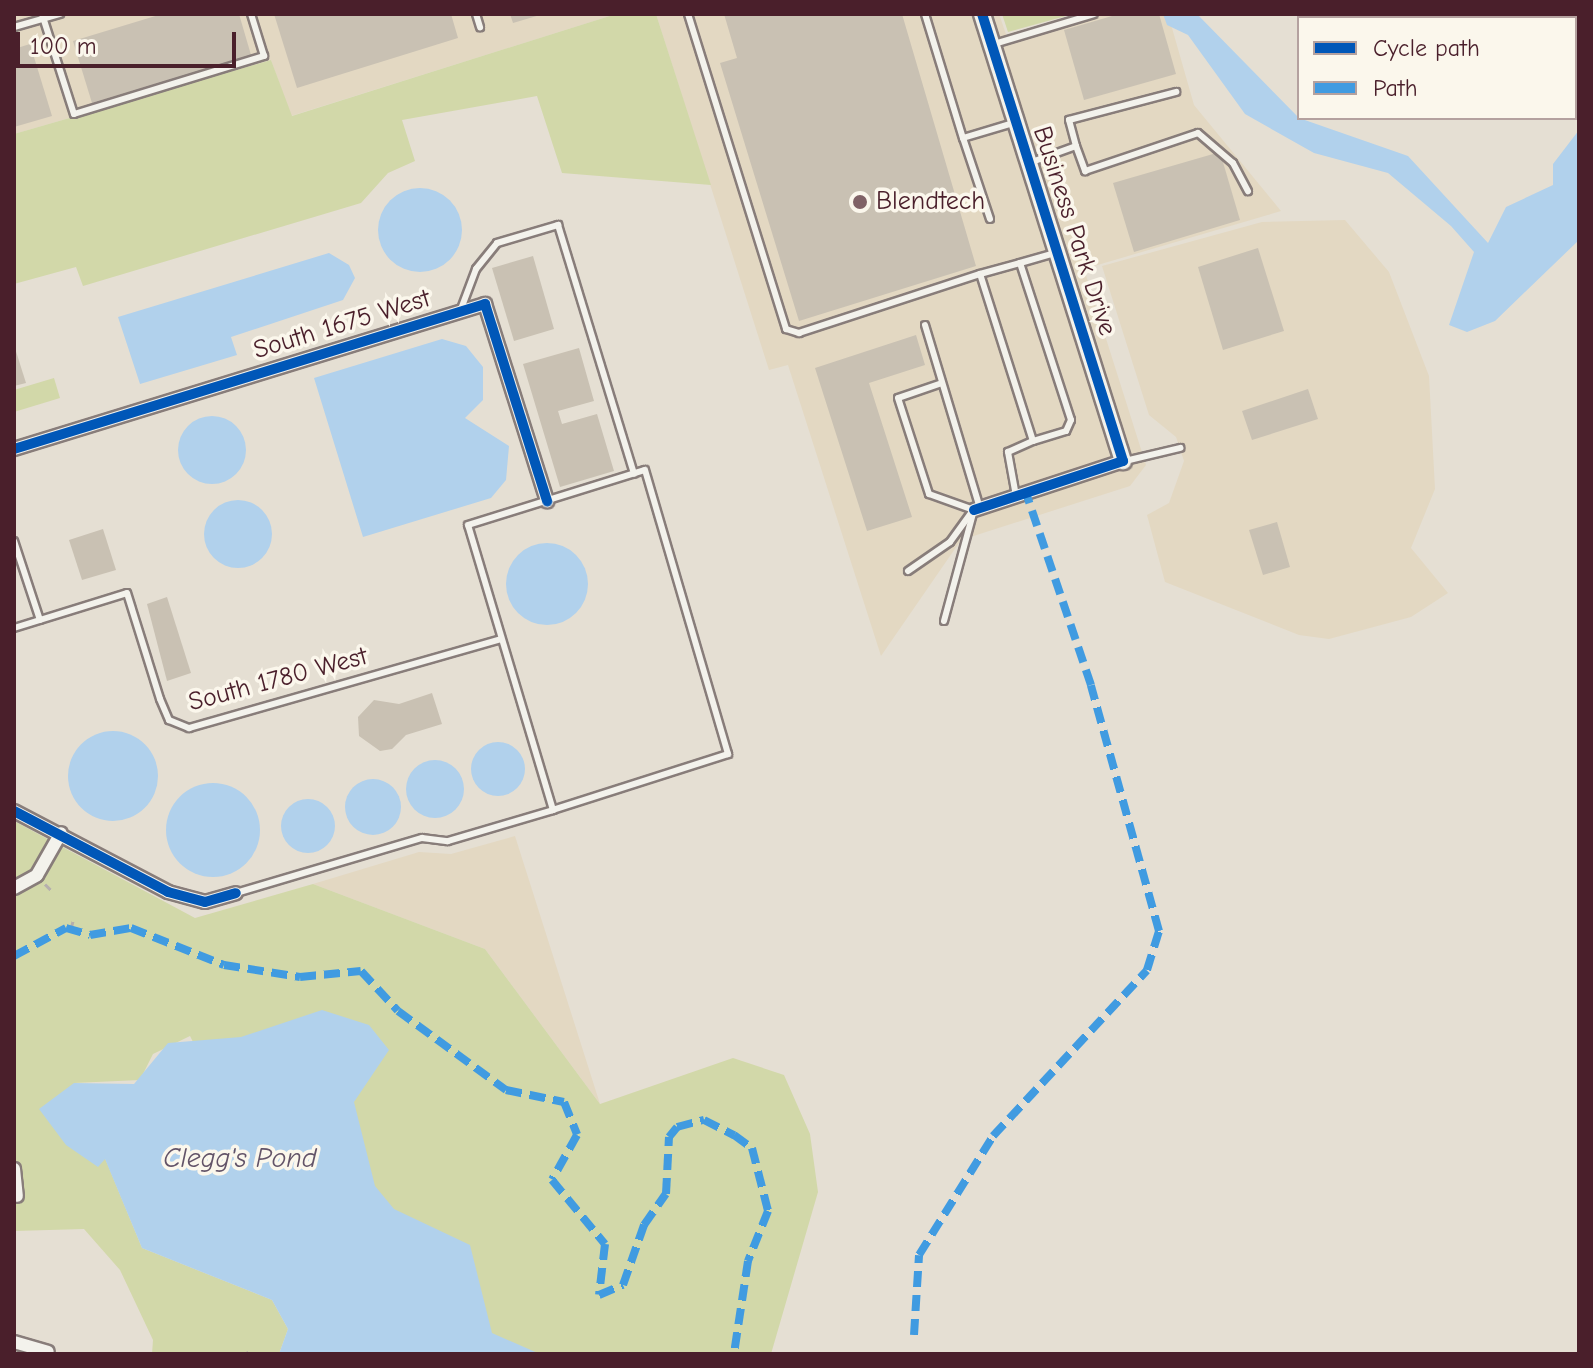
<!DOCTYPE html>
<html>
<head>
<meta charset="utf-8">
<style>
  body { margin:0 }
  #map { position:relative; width:1593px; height:1368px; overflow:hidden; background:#e5dfd3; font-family:"Comic Neue",sans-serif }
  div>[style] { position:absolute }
  .built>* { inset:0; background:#e3d8c2 }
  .green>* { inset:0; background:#d2d8a9 }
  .water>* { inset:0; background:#b1d1ec }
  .round { border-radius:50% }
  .building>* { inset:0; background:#c9c1b3 }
  .path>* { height:3px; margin-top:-1.5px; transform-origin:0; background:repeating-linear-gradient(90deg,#b5afad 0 8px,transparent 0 14px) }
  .roads { filter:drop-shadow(2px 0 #887d7a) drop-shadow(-2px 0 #887d7a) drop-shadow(0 2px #887d7a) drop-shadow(0 -2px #887d7a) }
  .service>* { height:6px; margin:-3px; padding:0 3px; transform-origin:3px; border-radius:3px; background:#f3f2ec }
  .minor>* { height:12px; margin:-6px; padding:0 6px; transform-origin:6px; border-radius:6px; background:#f3f2ec }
  .tertiary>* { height:16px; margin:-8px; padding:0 8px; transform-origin:8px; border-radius:8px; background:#f3f2ec }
  .quiet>* { height:8px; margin-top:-4px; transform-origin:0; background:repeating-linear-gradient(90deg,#409be1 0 16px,transparent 0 24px) }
  .cycleway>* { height:10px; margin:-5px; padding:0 5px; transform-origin:5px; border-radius:5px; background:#0057b8 }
  .dots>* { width:22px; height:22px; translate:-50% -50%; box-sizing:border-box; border:4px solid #fbf7ec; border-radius:50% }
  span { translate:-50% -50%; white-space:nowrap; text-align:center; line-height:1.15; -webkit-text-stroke:7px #fbf7ec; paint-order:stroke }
  .poi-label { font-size:26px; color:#4a1f2b }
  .left { translate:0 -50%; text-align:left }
  .street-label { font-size:26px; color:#4a1f2b }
  .water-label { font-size:28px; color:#625368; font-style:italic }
  .frame { position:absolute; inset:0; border:16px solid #4a1f2b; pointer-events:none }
  .legend { position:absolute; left:1297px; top:16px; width:280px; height:104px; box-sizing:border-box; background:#fbf7ec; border:2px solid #b4a19f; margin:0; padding:10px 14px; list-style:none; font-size:24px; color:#4a1f2b }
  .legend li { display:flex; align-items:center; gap:16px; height:40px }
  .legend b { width:40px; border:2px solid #b4a19f }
  .scale { position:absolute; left:16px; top:32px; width:220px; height:36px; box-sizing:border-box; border:4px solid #4a1f2b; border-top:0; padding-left:10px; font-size:24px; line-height:28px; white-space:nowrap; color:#4a1f2b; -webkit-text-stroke:6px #fbf7ec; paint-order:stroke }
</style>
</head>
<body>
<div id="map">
  <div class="built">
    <i style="clip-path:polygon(14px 14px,616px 14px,291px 116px,271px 60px,14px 134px)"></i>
    <i style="clip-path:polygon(656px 14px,999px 14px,1008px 40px,1094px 14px,1168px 14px,1194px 105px,1281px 211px,1084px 269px,1146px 465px,1130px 486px,961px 540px,881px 656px,788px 365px,769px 370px)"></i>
    <i style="clip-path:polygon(1345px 220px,1389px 272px,1429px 376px,1435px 489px,1411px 548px,1448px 593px,1411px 617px,1329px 639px,1299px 635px,1165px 582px,1147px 515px,1169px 503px,1184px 461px,1176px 437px,1149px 415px,1102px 266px,1262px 222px)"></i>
    <i style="clip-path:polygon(515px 836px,600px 1104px,485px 949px,313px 884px,419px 852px,451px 854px)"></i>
  </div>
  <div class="green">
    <i style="clip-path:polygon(616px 14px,656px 14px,711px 185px,562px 173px,537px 96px,402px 120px,415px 161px,388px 173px,361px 203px,83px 286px,76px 267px,14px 284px,14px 134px,271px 60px,292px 116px)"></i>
    <i style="clip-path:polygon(1002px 14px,1073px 14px,1008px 32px)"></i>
    <i style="clip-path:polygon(54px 378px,60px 398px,14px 412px,14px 390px)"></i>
    <i style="clip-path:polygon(14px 821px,195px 918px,313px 884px,485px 949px,600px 1104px,733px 1058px,784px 1075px,810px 1134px,818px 1192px,771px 1354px,350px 1354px,190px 1036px,153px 1054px,140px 1080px,74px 1083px,142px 1248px,272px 1300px,288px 1329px,279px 1354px,152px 1354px,153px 1340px,120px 1270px,84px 1229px,14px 1231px)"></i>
  </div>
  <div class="water">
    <i style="clip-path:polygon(1163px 14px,1197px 14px,1299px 118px,1408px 156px,1488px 243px,1506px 207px,1553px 185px,1553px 164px,1579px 130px,1579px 240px,1495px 321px,1467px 332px,1449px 325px,1474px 252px,1451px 226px,1388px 173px,1314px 153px,1245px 114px,1188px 35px,1167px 25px)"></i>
    <i class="round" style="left:378px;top:188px;width:84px;height:84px"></i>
    <i style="clip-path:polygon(329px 253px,349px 265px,355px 278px,343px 300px,231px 337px,237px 355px,140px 384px,118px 317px)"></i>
    <i style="clip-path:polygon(442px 339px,466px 346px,483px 367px,483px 400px,465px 418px,509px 446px,506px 480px,491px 498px,363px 537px,314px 378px)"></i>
    <i class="round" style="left:178px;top:416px;width:68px;height:68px"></i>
    <i class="round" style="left:204px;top:500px;width:68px;height:68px"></i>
    <i class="round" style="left:506px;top:543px;width:82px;height:82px"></i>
    <i class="round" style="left:68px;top:731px;width:90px;height:90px"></i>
    <i class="round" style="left:471px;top:742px;width:54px;height:54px"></i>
    <i class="round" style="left:406px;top:760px;width:58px;height:58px"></i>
    <i class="round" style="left:345px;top:779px;width:56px;height:56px"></i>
    <i class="round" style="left:166px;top:783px;width:94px;height:94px"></i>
    <i class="round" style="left:281px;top:799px;width:54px;height:54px"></i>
    <i style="clip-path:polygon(322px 1010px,369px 1025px,389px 1050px,354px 1102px,375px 1186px,394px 1209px,470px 1245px,492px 1333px,540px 1354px,279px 1354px,288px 1329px,272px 1300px,142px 1248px,105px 1159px,98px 1167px,66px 1145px,39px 1109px,74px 1083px,134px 1084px,168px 1043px,241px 1037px)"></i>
  </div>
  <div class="building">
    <i style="clip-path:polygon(162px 14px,239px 14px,251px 55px,92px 103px,73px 41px)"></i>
    <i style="clip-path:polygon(274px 14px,451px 14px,458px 38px,297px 88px)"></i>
    <i style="clip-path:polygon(510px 14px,540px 14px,540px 15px,513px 23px)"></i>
    <i style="clip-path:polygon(724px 14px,902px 14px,976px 266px,799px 321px,720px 63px,737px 58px)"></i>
    <i style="clip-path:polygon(1119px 14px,1159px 14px,1176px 74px,1084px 100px,1064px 30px)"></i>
    <i style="clip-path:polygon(30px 44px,52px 116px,14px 127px,14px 49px)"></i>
    <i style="clip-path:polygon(1220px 152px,1240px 220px,1134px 252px,1113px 183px)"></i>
    <i style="clip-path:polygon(1258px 248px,1284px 331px,1223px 350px,1198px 267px)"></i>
    <i style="clip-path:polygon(533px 256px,554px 329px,514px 341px,492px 268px)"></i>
    <i style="clip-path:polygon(916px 335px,925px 365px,869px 383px,912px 517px,867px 531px,815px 368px)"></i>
    <i style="clip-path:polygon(14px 345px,26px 383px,14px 386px)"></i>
    <i style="clip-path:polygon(579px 348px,594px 401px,558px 411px,562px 424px,597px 414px,614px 471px,560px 487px,523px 364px)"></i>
    <i style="clip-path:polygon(1308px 389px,1318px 419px,1252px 440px,1242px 411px)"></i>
    <i style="clip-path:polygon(1277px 522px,1290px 567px,1263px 575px,1249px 530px)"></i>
    <i style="clip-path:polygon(103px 529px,116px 570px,82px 580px,69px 540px)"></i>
    <i style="clip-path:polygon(167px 597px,191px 673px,167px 681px,147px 604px)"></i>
    <i style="clip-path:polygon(432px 693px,442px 724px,406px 735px,392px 749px,380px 751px,359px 736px,358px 717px,374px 700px,399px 704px)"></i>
  </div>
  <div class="path">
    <i style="left:45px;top:884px;width:8px;rotate:45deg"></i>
    <i style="left:71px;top:929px;width:8px;rotate:-76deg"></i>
    <i style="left:245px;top:1354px;width:4px;rotate:-34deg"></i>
  </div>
  <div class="roads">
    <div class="service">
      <i style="left:42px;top:14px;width:105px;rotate:72.3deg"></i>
      <i style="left:74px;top:114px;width:199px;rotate:-17deg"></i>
      <i style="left:264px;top:56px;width:44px;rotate:-107.2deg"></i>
      <i style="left:476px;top:14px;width:14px;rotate:73deg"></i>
      <i style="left:688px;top:14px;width:330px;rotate:72.7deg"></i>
      <i style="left:786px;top:329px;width:14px;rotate:17deg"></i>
      <i style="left:799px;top:333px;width:190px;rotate:-18.1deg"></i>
      <i style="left:925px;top:14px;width:130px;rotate:73deg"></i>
      <i style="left:14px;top:27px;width:48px;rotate:-15.8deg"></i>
      <i style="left:994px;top:44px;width:104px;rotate:-16.7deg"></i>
      <i style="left:1076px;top:146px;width:27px;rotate:70deg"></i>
      <i style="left:1085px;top:171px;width:119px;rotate:-18.6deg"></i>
      <i style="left:1198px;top:133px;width:46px;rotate:40.6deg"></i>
      <i style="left:1233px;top:163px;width:32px;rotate:62deg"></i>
      <i style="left:1029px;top:163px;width:50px;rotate:-19.9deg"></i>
      <i style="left:1076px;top:146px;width:27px;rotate:-105deg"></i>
      <i style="left:1069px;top:120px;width:111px;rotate:-14.7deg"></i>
      <i style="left:990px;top:219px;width:85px;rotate:-108.4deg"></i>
      <i style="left:963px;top:138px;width:52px;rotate:-16.7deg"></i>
      <i style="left:1020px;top:263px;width:165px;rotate:72deg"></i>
      <i style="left:1071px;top:420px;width:12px;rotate:114deg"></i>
      <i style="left:1066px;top:431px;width:34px;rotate:163deg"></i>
      <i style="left:1033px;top:441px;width:175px;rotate:-107.6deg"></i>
      <i style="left:980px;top:274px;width:41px;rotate:-15.4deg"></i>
      <i style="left:1020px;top:263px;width:35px;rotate:-16deg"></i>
      <i style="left:461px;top:309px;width:43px;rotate:-69.4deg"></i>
      <i style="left:476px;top:269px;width:33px;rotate:-51deg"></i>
      <i style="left:497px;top:243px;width:64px;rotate:-16.4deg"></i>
      <i style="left:558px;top:225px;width:260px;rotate:73deg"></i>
      <i style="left:925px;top:325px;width:191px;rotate:73.3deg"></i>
      <i style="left:942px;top:383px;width:46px;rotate:161.2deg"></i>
      <i style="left:898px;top:398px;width:101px;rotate:72.1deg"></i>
      <i style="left:929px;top:494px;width:48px;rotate:19.6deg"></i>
      <i style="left:1125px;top:461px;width:57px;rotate:-13.3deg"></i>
      <i style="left:645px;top:470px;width:296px;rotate:73.7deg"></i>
      <i style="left:728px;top:754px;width:184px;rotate:162.3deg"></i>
      <i style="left:553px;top:810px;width:297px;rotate:-106.6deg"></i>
      <i style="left:468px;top:525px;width:185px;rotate:-17.3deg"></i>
      <i style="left:1016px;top:496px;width:45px;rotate:-100.3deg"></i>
      <i style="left:1008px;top:452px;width:27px;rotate:-24deg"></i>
      <i style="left:14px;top:541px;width:83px;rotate:71.8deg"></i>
      <i style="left:908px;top:571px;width:51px;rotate:-34.6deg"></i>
      <i style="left:950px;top:542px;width:36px;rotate:-54deg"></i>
      <i style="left:944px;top:621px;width:115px;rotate:-74.9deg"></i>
      <i style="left:14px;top:628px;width:118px;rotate:-17.2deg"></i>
      <i style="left:127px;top:593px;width:111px;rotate:72.7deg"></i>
      <i style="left:160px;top:699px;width:23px;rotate:67deg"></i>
      <i style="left:169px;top:720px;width:22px;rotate:22deg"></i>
      <i style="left:189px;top:728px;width:324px;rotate:-15.9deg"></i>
      <i style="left:236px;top:893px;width:194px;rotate:-16.5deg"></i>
      <i style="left:422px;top:838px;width:26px;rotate:7deg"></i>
      <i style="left:448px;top:841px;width:109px;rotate:-16.4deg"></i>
    </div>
    <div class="minor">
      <i style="left:14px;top:449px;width:493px;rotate:-17.1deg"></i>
      <i style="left:485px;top:304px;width:207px;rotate:72.5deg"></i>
      <i style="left:974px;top:510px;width:157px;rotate:-18.2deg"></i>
      <i style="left:14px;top:811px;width:174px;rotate:27.7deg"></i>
      <i style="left:168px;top:892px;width:38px;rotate:15deg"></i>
      <i style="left:205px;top:902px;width:32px;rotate:-16deg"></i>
      <i style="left:14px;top:888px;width:26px;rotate:-29deg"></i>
      <i style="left:37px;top:875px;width:48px;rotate:-60.3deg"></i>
      <i style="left:14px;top:1169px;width:27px;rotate:84deg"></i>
      <i style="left:14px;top:1342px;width:35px;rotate:16deg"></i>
    </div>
    <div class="tertiary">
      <i style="left:982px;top:14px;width:469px;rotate:72.5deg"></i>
    </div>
  </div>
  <div class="quiet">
    <i style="left:14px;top:956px;width:59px;rotate:-28.3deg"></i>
    <i style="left:66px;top:928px;width:25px;rotate:16deg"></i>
    <i style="left:90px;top:935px;width:42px;rotate:-9.7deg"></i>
    <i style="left:131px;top:928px;width:100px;rotate:21.7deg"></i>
    <i style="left:224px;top:965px;width:77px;rotate:9deg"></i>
    <i style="left:300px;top:977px;width:61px;rotate:-5.6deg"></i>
    <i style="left:361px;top:971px;width:54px;rotate:47.2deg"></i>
    <i style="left:398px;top:1011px;width:134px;rotate:36.2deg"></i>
    <i style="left:506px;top:1090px;width:59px;rotate:11.7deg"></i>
    <i style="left:564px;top:1102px;width:35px;rotate:68deg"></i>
    <i style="left:577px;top:1135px;width:51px;rotate:119.1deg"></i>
    <i style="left:552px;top:1180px;width:83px;rotate:50.4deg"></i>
    <i style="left:605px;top:1244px;width:51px;rotate:96.7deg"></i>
    <i style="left:599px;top:1295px;width:26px;rotate:-23deg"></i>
    <i style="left:623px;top:1285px;width:64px;rotate:-70.7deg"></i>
    <i style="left:644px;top:1225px;width:38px;rotate:-55deg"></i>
    <i style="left:666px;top:1194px;width:57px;rotate:-87deg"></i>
    <i style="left:669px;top:1137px;width:13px;rotate:-51deg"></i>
    <i style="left:677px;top:1127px;width:28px;rotate:-15deg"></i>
    <i style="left:704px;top:1120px;width:34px;rotate:27deg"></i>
    <i style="left:734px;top:1135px;width:22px;rotate:36deg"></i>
    <i style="left:752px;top:1148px;width:65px;rotate:75.7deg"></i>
    <i style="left:768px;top:1211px;width:54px;rotate:111.8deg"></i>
    <i style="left:748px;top:1261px;width:94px;rotate:98.6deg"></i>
    <i style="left:914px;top:1335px;width:80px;rotate:-86.4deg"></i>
    <i style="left:919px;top:1255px;width:140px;rotate:-58.1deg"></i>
    <i style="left:993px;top:1136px;width:226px;rotate:-47.1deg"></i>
    <i style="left:1147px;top:970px;width:41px;rotate:-72.9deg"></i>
    <i style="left:1159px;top:931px;width:255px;rotate:-105.5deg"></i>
    <i style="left:1091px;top:685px;width:203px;rotate:-108.7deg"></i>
  </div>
  <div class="cycleway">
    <i style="left:14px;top:449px;width:493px;rotate:-17.1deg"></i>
    <i style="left:485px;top:304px;width:207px;rotate:72.5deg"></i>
    <i style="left:974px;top:510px;width:157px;rotate:-18.2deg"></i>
    <i style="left:1123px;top:461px;width:469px;rotate:-107.5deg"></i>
    <i style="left:14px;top:811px;width:174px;rotate:27.7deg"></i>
    <i style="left:168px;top:892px;width:38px;rotate:15deg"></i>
    <i style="left:205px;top:902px;width:32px;rotate:-16deg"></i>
  </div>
  <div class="dots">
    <i style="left:860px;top:202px;background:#806266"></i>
  </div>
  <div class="poi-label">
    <span class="left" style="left:876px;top:202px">Blendtech</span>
  </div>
  <div class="street-label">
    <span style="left:1074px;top:231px;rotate:72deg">Business Park Drive</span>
    <span style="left:342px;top:325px;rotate:-17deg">South 1675 West</span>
    <span style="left:278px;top:680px;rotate:-15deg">South 1780 West</span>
  </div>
  <div class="water-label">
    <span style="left:240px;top:1158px">Clegg's Pond</span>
  </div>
  <div class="frame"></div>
  <ul class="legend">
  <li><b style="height:10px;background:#0057b8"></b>Cycle path</li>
  <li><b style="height:10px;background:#409be1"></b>Path</li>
  </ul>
  <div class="scale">100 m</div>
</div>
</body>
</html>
